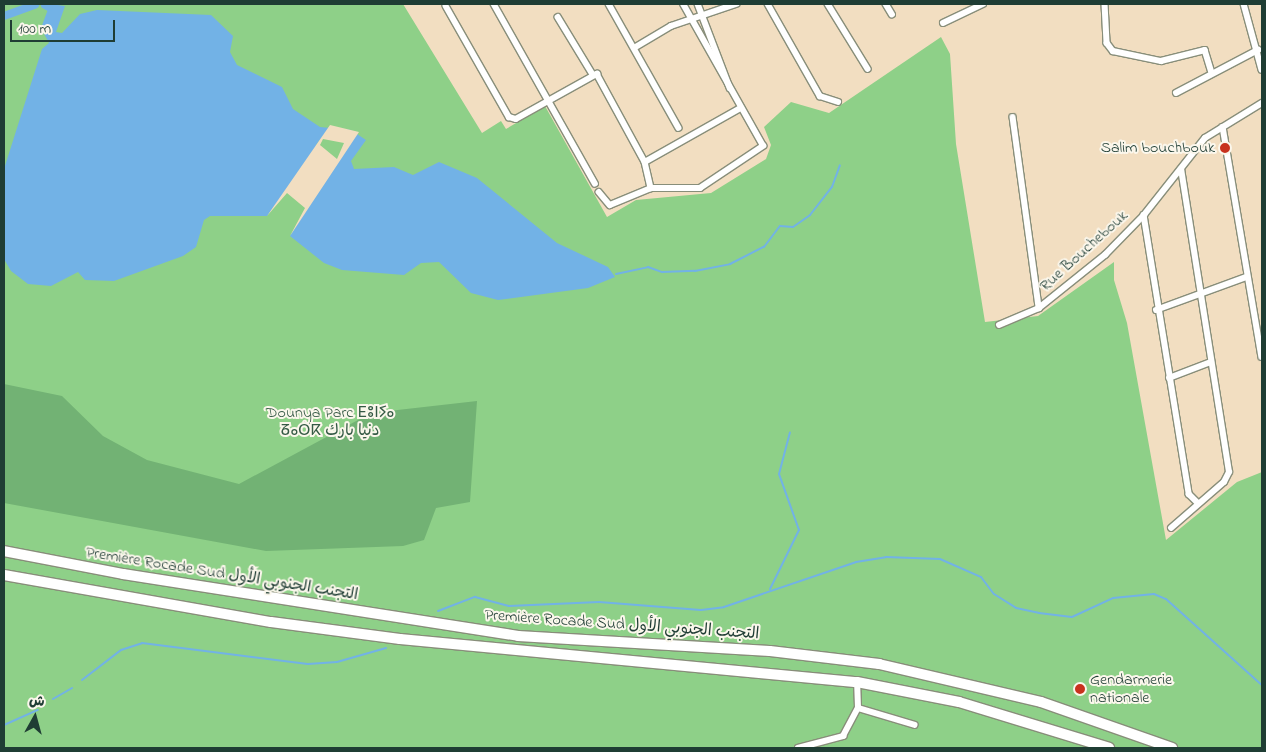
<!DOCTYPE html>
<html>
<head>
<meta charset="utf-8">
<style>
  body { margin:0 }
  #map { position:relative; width:1266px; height:752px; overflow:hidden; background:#f2dec1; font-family:"Indie Flower","Playpen Sans Arabic","Noto Sans Tifinagh",sans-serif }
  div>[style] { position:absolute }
  .green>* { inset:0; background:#8ed088 }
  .forest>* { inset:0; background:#72b274 }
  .water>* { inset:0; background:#72b2e6 }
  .pier>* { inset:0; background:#f2dec1 }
  .stream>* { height:2px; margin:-1px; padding:0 1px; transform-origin:1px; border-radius:1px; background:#72b2e6 }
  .canal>* { height:8px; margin:-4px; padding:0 4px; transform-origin:4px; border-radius:4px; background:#72b2e6 }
  .roads { filter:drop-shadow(1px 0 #888e7a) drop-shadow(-1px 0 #888e7a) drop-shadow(0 1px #888e7a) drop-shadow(0 -1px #888e7a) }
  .street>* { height:5.5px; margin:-2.75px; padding:0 2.75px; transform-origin:2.75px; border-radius:2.75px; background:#fff }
  .highway>* { height:10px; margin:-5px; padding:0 5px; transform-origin:5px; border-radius:5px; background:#fff }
  .dots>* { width:14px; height:14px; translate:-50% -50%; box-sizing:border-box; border:2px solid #fbf7ec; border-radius:50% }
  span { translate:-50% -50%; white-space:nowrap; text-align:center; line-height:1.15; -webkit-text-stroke:4px #fbf7ec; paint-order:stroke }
  .poi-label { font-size:16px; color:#1f3d34 }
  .right { translate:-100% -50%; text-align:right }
  .left { translate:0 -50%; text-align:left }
  .street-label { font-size:16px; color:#1f3d34 }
  .park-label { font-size:16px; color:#355a45 }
  .frame { position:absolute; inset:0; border:5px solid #1f3d34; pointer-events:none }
  .north { position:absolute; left:10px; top:692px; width:50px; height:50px; -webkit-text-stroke:4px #fbf7ec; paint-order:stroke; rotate:7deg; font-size:14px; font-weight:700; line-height:20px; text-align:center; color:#1f3d34 }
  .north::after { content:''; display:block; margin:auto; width:18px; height:22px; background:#1f3d34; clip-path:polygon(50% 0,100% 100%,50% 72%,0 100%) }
  .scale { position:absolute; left:10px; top:20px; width:105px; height:22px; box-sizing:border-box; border:2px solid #1f3d34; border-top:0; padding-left:6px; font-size:15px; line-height:18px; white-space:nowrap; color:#1f3d34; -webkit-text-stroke:4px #fbf7ec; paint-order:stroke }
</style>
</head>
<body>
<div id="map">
  <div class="green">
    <i style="clip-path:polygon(4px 4px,403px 4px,482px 133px,501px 121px,506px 129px,545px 106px,607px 217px,636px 200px,711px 193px,766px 159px,771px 145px,764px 127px,791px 102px,829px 113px,941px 37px,950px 54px,956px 144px,985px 322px,1038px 316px,1114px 262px,1114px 280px,1127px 323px,1166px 540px,1237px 482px,1262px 472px,1262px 748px,4px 748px)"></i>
  </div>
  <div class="forest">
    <i style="clip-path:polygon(4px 384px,62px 396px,103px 436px,147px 460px,239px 484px,371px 413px,477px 401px,470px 502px,436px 508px,424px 540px,403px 546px,266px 551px,4px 503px)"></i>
  </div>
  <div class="water">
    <i style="clip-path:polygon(evenodd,50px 4px,65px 6px,56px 32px,62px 33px,80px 14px,97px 10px,211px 15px,233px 36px,230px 52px,237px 65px,282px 87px,293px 109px,320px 127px,351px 130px,366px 140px,351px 161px,354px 169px,394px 167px,413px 175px,439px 162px,477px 178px,557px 243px,608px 267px,615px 277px,588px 288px,498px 300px,471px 293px,439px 262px,421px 263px,404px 275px,342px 270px,324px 263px,290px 236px,308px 207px,287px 189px,267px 216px,210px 216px,204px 220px,196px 247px,183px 256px,114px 281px,85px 280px,78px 272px,51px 286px,28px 284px,11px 271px,4px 259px,4px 169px,42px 49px,49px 43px,41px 28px,50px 4px,322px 137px,346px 141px,348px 147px,338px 162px,316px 145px,322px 137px)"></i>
  </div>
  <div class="pier">
    <i style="clip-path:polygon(evenodd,330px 125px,359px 132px,290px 236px,305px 208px,287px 193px,267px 216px,330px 125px,323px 139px,344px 143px,337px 159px,320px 145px,323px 139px)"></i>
  </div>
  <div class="stream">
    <i style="left:616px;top:274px;width:33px;rotate:-12deg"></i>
    <i style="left:648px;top:267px;width:15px;rotate:20deg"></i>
    <i style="left:662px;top:272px;width:33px;rotate:-2deg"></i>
    <i style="left:695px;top:271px;width:36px;rotate:-11deg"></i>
    <i style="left:730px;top:264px;width:38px;rotate:-27deg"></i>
    <i style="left:764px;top:247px;width:26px;rotate:-53deg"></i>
    <i style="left:780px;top:226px;width:13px;rotate:4deg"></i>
    <i style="left:793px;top:227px;width:21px;rotate:-35deg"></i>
    <i style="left:810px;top:215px;width:36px;rotate:-52deg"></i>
    <i style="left:832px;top:187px;width:23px;rotate:-70deg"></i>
    <i style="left:770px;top:589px;width:66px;rotate:-63.8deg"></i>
    <i style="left:799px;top:530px;width:59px;rotate:-109.7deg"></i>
    <i style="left:779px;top:474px;width:43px;rotate:-75.3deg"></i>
    <i style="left:438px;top:611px;width:40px;rotate:-21deg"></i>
    <i style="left:475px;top:597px;width:35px;rotate:15deg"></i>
    <i style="left:509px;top:606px;width:90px;rotate:-2.5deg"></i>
    <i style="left:599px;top:602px;width:102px;rotate:4.5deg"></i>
    <i style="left:701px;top:610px;width:23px;rotate:-7deg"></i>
    <i style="left:724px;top:607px;width:139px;rotate:-18.8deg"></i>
    <i style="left:856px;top:562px;width:30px;rotate:-9deg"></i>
    <i style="left:886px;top:557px;width:54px;rotate:2.1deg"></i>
    <i style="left:940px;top:559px;width:45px;rotate:23.7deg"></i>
    <i style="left:981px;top:577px;width:21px;rotate:53deg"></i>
    <i style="left:994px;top:594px;width:26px;rotate:32deg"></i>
    <i style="left:1016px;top:608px;width:24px;rotate:12deg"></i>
    <i style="left:1039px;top:613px;width:33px;rotate:7deg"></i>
    <i style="left:1072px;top:617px;width:45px;rotate:-24.9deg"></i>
    <i style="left:1113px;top:598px;width:41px;rotate:-5.6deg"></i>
    <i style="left:1154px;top:594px;width:13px;rotate:23deg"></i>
    <i style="left:1166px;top:599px;width:129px;rotate:41.9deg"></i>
    <i style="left:82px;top:680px;width:49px;rotate:-37.6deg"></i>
    <i style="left:121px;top:650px;width:22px;rotate:-18deg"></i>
    <i style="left:142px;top:643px;width:167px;rotate:7.2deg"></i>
    <i style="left:308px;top:664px;width:29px;rotate:-4deg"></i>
    <i style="left:337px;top:662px;width:51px;rotate:-15.9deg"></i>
    <i style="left:53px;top:699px;width:22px;rotate:-30deg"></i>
    <i style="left:4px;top:725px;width:37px;rotate:-24deg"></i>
  </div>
  <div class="canal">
    <i style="left:45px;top:5px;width:4px;rotate:27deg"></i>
    <i style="left:4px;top:16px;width:33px;rotate:-20deg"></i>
  </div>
  <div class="roads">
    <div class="street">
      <i style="left:494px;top:4px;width:206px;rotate:60.6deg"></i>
      <i style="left:609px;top:4px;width:142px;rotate:60.6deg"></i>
      <i style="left:698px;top:4px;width:90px;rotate:69.1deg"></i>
      <i style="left:768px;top:4px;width:106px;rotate:60.5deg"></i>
      <i style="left:820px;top:96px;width:19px;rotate:18deg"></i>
      <i style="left:828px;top:4px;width:76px;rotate:58.4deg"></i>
      <i style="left:886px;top:4px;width:12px;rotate:59deg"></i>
      <i style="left:1105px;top:4px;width:39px;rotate:87deg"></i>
      <i style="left:1107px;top:43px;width:10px;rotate:53deg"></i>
      <i style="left:1113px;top:51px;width:49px;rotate:11.8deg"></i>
      <i style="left:1161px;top:61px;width:45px;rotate:-14deg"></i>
      <i style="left:1205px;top:50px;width:24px;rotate:73deg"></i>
      <i style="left:1244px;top:4px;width:68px;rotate:74.7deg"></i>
      <i style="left:446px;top:6px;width:128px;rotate:60.4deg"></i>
      <i style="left:509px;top:117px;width:7px;rotate:16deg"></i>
      <i style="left:516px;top:119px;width:93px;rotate:-29.1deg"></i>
      <i style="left:597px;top:74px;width:100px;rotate:61.4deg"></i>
      <i style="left:645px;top:162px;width:110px;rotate:-29.4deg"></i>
      <i style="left:558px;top:17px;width:66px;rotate:58.7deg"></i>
      <i style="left:943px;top:23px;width:44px;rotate:-25.4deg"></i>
      <i style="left:634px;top:48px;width:43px;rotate:-30.7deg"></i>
      <i style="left:671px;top:26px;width:69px;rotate:-18.7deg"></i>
      <i style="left:1176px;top:93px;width:93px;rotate:-27.7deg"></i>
      <i style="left:1013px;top:117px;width:193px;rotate:82.2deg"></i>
      <i style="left:1223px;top:127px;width:233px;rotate:80.4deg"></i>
      <i style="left:645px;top:162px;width:27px;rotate:77deg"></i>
      <i style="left:599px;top:192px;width:17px;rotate:50deg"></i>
      <i style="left:610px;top:205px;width:44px;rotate:-22.5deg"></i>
      <i style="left:651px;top:188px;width:49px"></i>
      <i style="left:700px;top:188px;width:76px;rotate:-33.7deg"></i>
      <i style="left:763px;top:146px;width:163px;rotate:-119.4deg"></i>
      <i style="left:1144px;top:215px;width:283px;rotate:80.8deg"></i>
      <i style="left:1189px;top:494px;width:13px;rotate:45deg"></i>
      <i style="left:1156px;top:310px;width:96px;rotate:-20.1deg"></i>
      <i style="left:999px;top:325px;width:43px;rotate:-23deg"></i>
      <i style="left:1039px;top:308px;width:85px;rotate:-38.8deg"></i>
      <i style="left:1105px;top:255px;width:56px;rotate:-45.7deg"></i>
      <i style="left:1144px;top:215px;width:98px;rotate:-51.6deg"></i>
      <i style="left:1205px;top:138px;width:67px;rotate:-31.6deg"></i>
      <i style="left:1169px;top:378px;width:45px;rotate:-20.9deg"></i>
      <i style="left:1171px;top:528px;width:70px;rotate:-41deg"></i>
      <i style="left:1224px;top:482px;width:11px;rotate:-63deg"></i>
      <i style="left:1229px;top:472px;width:306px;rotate:-99deg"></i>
      <i style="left:858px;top:708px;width:59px;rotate:16.6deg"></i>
      <i style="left:798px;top:748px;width:47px;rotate:-14.9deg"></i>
      <i style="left:843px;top:736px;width:32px;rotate:-62deg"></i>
      <i style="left:858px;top:708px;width:26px;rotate:-92deg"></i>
    </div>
    <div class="highway">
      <i style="left:4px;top:551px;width:121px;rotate:10.9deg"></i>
      <i style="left:123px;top:574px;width:400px;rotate:8.9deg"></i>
      <i style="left:518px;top:636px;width:252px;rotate:3.4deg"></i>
      <i style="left:770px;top:651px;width:110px;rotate:6.8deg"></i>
      <i style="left:879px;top:664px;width:166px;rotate:13.2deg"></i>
      <i style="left:1041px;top:702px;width:139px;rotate:19.3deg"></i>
      <i style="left:4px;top:575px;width:271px;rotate:10deg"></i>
      <i style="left:271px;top:622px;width:130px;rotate:7.5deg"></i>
      <i style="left:400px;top:639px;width:459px;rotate:5.4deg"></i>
      <i style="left:857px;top:682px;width:104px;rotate:11.1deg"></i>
      <i style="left:959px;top:702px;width:157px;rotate:17deg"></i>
    </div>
  </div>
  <div class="dots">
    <i style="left:1225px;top:148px;background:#c8321e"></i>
    <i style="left:1080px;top:689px;background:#c8321e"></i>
  </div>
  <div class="poi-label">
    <span class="right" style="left:1215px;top:148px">Salim bouchbouk</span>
    <span class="left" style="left:1090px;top:689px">Gendarmerie<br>nationale</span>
  </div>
  <div class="street-label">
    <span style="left:1084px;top:251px;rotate:-42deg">Rue Bouchebouk</span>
    <span style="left:222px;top:574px;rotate:9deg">Première Rocade Sud التجنب الجنوبي الأول</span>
    <span style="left:622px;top:625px;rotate:4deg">Première Rocade Sud التجنب الجنوبي الأول</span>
  </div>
  <div class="park-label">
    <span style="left:330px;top:422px">Dounya Parc ⴹⵓⵏⵢⴰ<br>ⵒⴰⵔⴽ دنيا بارك</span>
  </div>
  <div class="frame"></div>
  <div class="north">ش</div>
  <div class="scale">100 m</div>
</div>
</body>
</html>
